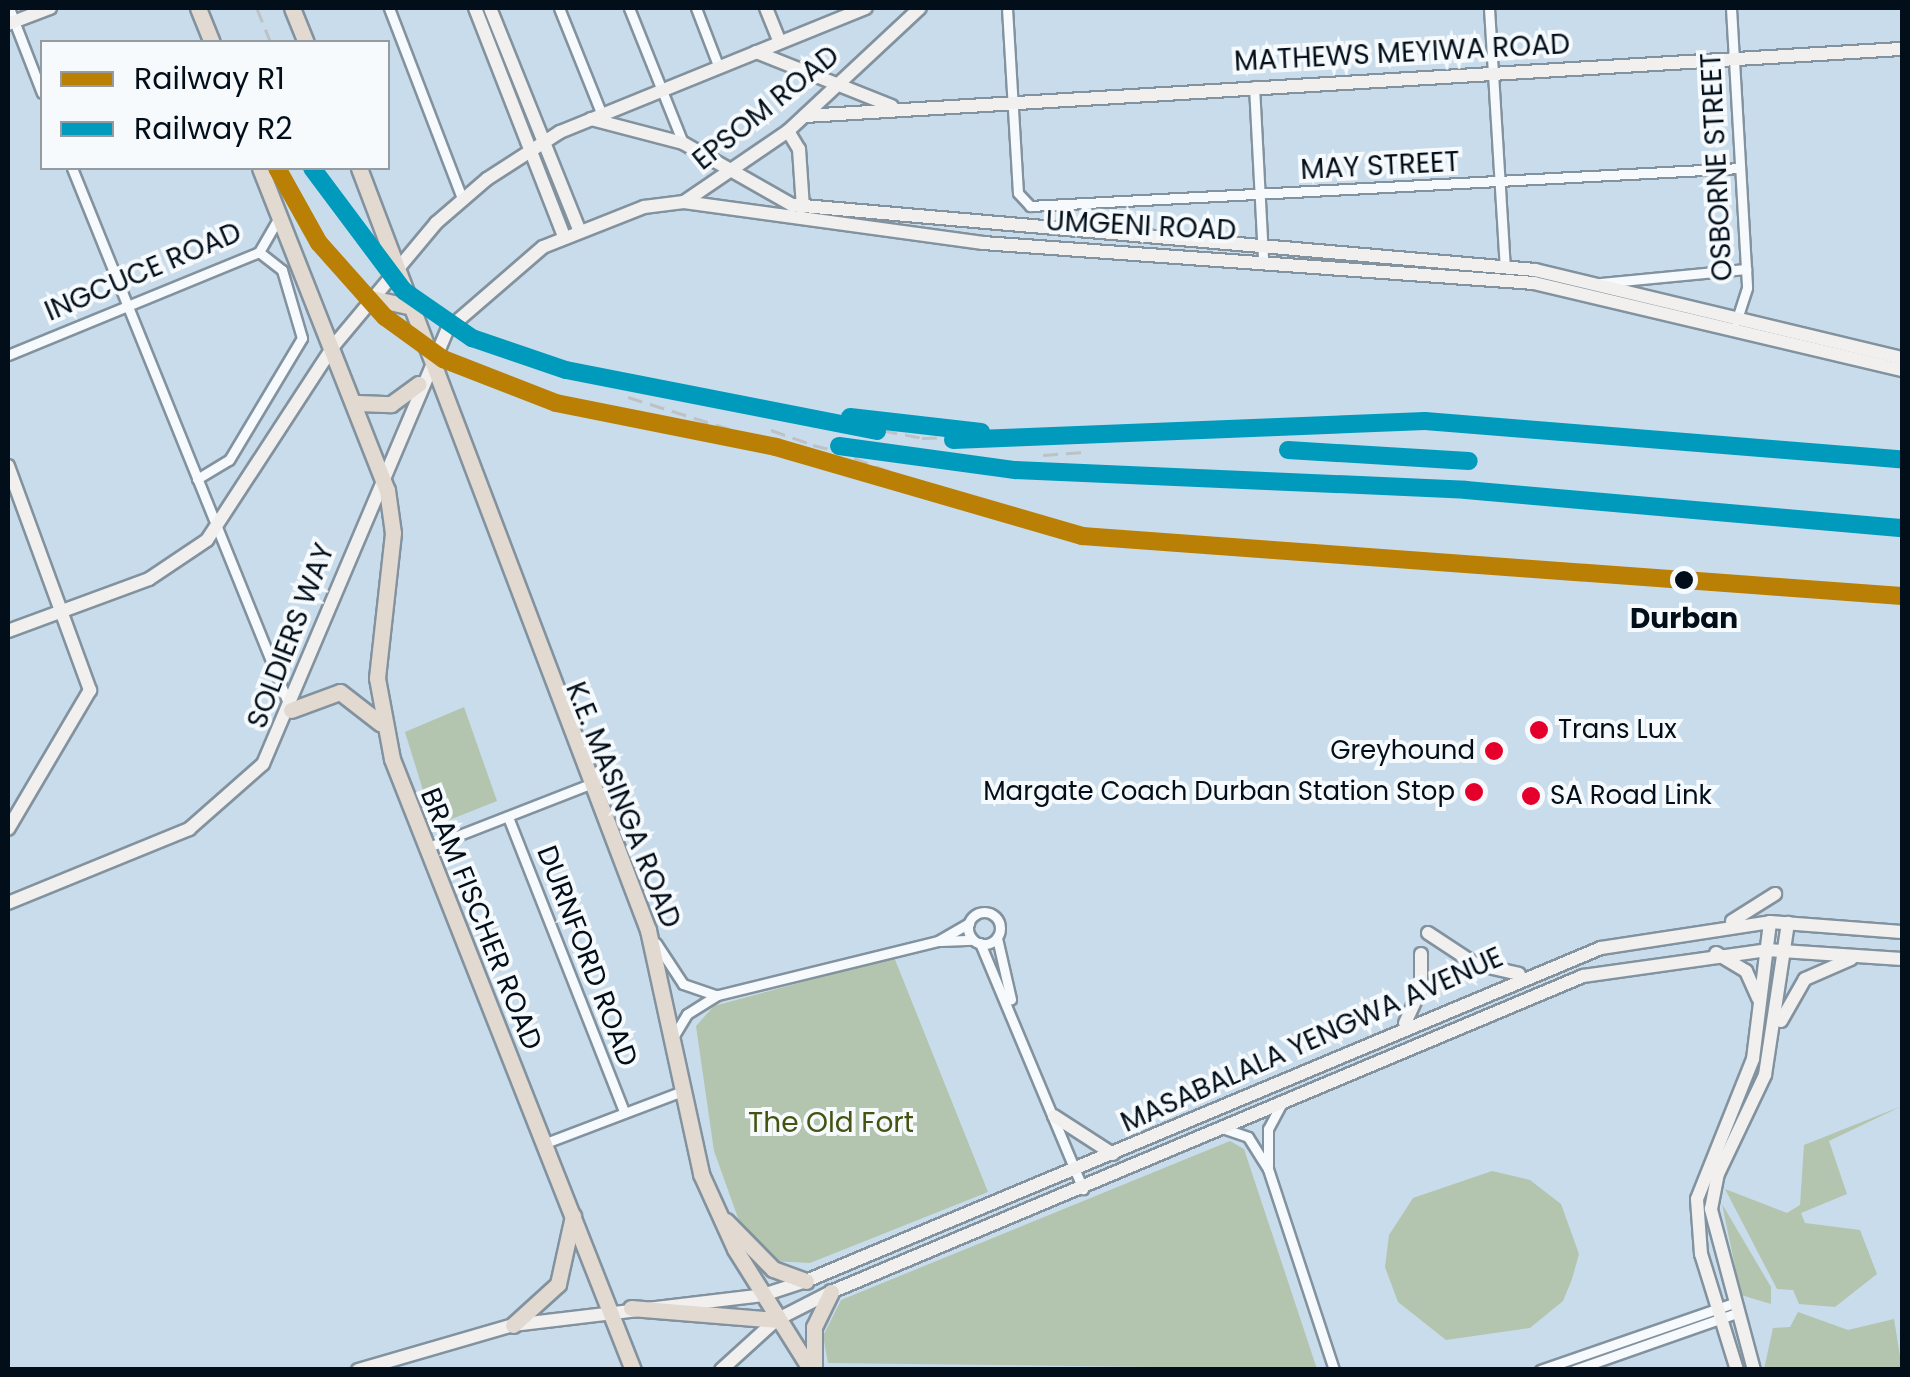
<!DOCTYPE html>
<html>
<head>
<meta charset="utf-8">
<style>
  body { margin:0 }
  #map { position:relative; width:1910px; height:1377px; overflow:hidden; background:#c9dceb; font-family:Poppins,sans-serif }
  div>[style] { position:absolute }
  .green>* { inset:0; background:#b3c5ae }
  .roads { filter:drop-shadow(2px 0 #82929e) drop-shadow(-2px 0 #82929e) drop-shadow(0 2px #82929e) drop-shadow(0 -2px #82929e) }
  .street>* { height:9px; margin:-4.5px; padding:0 4.5px; transform-origin:4.5px; border-radius:4.5px; background:#f7fafc }
  .street>.ring { margin:-4.5px; padding:0; box-sizing:content-box; background:none; border:9px solid #f7fafc; border-radius:50% }
  .secondary>* { height:12px; margin:-6px; padding:0 6px; transform-origin:6px; border-radius:6px; background:#f1f0ef }
  .highway>* { height:15px; margin:-7.5px; padding:0 7.5px; transform-origin:7.5px; border-radius:7.5px; background:#e2d9d1 }
  .rail>* { height:2.5px; margin-top:-1.25px; transform-origin:0; background:repeating-linear-gradient(90deg,#bdc2c6 0 15px,transparent 0 23px) }
  .rail-1>* { height:18px; margin:-9px; padding:0 9px; transform-origin:9px; border-radius:9px; background:#ba8006 }
  .rail-2>* { height:18px; margin:-9px; padding:0 9px; transform-origin:9px; border-radius:9px; background:#009abc }
  .dots>* { width:28px; height:28px; translate:-50% -50%; box-sizing:border-box; border:5px solid #f6fafd; border-radius:50% }
  span { translate:-50% -50%; white-space:nowrap; text-align:center; line-height:1.15; -webkit-text-stroke:8px #f6fafd; paint-order:stroke }
  .bus-label { font-size:26px; color:#020f1a }
  .left { translate:0 -50%; text-align:left }
  .right { translate:-100% -50%; text-align:right }
  .street-label { font-size:28px; color:#020f1a }
  .stop-label { font-size:28px; color:#020f1a; font-weight:700 }
  .park-label { font-size:28px; color:#445410 }
  .frame { position:absolute; inset:0; border:10px solid #020f1a; pointer-events:none }
  .legend { position:absolute; left:40px; top:40px; width:350px; height:130px; box-sizing:border-box; background:#f6fafd; border:2px solid #949ca2; margin:0; padding:12px 18px; list-style:none; font-size:30px; color:#020f1a }
  .legend li { display:flex; align-items:center; gap:20px; height:50px }
  .legend b { width:50px; border:2px solid #949ca2 }
</style>
</head>
<body>
<div id="map">
  <div class="green">
    <i style="clip-path:polygon(464px 707px,497px 801px,434px 826px,405px 732px)"></i>
    <i style="clip-path:polygon(894px 957px,988px 1192px,810px 1263px,769px 1261px,738px 1218px,714px 1151px,696px 1026px,714px 1006px)"></i>
    <i style="clip-path:polygon(1902px 1106px,1829px 1141px,1847px 1194px,1801px 1213px,1805px 1223px,1860px 1230px,1877px 1274px,1835px 1307px,1799px 1304px,1793px 1290px,1777px 1289px,1725px 1189px,1787px 1213px,1800px 1205px,1804px 1145px)"></i>
    <i style="clip-path:polygon(1230px 1141px,1244px 1149px,1317px 1369px,828px 1363px,823px 1336px,841px 1300px)"></i>
    <i style="clip-path:polygon(1492px 1171px,1530px 1180px,1561px 1204px,1579px 1254px,1572px 1279px,1563px 1301px,1530px 1328px,1446px 1340px,1398px 1302px,1385px 1267px,1389px 1235px,1413px 1198px)"></i>
    <i style="clip-path:polygon(1722px 1204px,1771px 1287px,1771px 1304px,1741px 1295px)"></i>
    <i style="clip-path:polygon(1798px 1312px,1848px 1330px,1894px 1319px,1902px 1369px,1764px 1369px,1773px 1328px,1790px 1327px)"></i>
  </div>
  <div class="roads">
    <div class="street">
      <i style="left:9px;top:8px;width:91px;rotate:68.8deg"></i>
      <i style="left:389px;top:8px;width:204px;rotate:69deg"></i>
      <i style="left:559px;top:8px;width:115px;rotate:68.1deg"></i>
      <i style="left:629px;top:8px;width:145px;rotate:68.2deg"></i>
      <i style="left:696px;top:8px;width:64px;rotate:69deg"></i>
      <i style="left:1007px;top:8px;width:185px;rotate:86.6deg"></i>
      <i style="left:1018px;top:193px;width:18px;rotate:47deg"></i>
      <i style="left:1030px;top:206px;width:711px;rotate:-3.06deg"></i>
      <i style="left:1489px;top:8px;width:260px;rotate:86.5deg"></i>
      <i style="left:1731px;top:8px;width:280px;rotate:86.7deg"></i>
      <i style="left:1747px;top:288px;width:35px;rotate:108deg"></i>
      <i style="left:1254px;top:86px;width:172px;rotate:87deg"></i>
      <i style="left:72px;top:168px;width:577px;rotate:68.01deg"></i>
      <i style="left:1600px;top:283px;width:147px;rotate:-5.5deg"></i>
      <i style="left:8px;top:355px;width:271px;rotate:-22.3deg"></i>
      <i style="left:259px;top:252px;width:39px;rotate:-60deg"></i>
      <i style="left:197px;top:479px;width:37px;rotate:-31deg"></i>
      <i style="left:229px;top:460px;width:142px;rotate:-59.1deg"></i>
      <i style="left:302px;top:338px;width:71px;rotate:-106.4deg"></i>
      <i style="left:282px;top:270px;width:29px;rotate:-142deg"></i>
      <i style="left:508px;top:817px;width:316px;rotate:68.5deg"></i>
      <i style="left:426px;top:848px;width:174px;rotate:-21.3deg"></i>
      <i class="ring" style="left:968px;top:912px;width:23px;height:23px"></i>
      <i style="left:997px;top:938px;width:63px;rotate:77.1deg"></i>
      <i style="left:940px;top:941px;width:33px;rotate:-2deg"></i>
      <i style="left:656px;top:943px;width:49px;rotate:56.6deg"></i>
      <i style="left:683px;top:984px;width:34px;rotate:19deg"></i>
      <i style="left:980px;top:943px;width:267px;rotate:67.3deg"></i>
      <i style="left:672px;top:1039px;width:29px;rotate:-59deg"></i>
      <i style="left:687px;top:1014px;width:36px;rotate:-32deg"></i>
      <i style="left:718px;top:995px;width:227px;rotate:-13.8deg"></i>
      <i style="left:938px;top:941px;width:36px;rotate:-30deg"></i>
      <i style="left:1225px;top:1129px;width:24px;rotate:19deg"></i>
      <i style="left:1248px;top:1137px;width:38px;rotate:58deg"></i>
      <i style="left:1268px;top:1169px;width:212px;rotate:71.8deg"></i>
      <i style="left:543px;top:1144px;width:143px;rotate:-20.8deg"></i>
      <i style="left:1268px;top:1166px;width:37px;rotate:-90deg"></i>
      <i style="left:1268px;top:1129px;width:27px;rotate:-62deg"></i>
      <i style="left:1540px;top:1370px;width:205px;rotate:-19.1deg"></i>
      <i style="left:1574px;top:1370px;width:173px;rotate:-19.3deg"></i>
    </div>
    <div class="secondary">
      <i style="left:475px;top:8px;width:245px;rotate:68.7deg"></i>
      <i style="left:490px;top:8px;width:238px;rotate:68.1deg"></i>
      <i style="left:766px;top:8px;width:37px;rotate:68deg"></i>
      <i style="left:8px;top:24px;width:45px;rotate:-20.9deg"></i>
      <i style="left:756px;top:52px;width:146px;rotate:21.7deg"></i>
      <i style="left:805px;top:116px;width:1099px;rotate:-3.5deg"></i>
      <i style="left:591px;top:119px;width:95px;rotate:14.6deg"></i>
      <i style="left:683px;top:143px;width:125px;rotate:29.6deg"></i>
      <i style="left:792px;top:205px;width:746px;rotate:5deg"></i>
      <i style="left:1535px;top:270px;width:377px;rotate:13.5deg"></i>
      <i style="left:788px;top:131px;width:21px;rotate:59deg"></i>
      <i style="left:799px;top:149px;width:58px;rotate:86.1deg"></i>
      <i style="left:684px;top:202px;width:126px;rotate:-34.3deg"></i>
      <i style="left:788px;top:131px;width:180px;rotate:-43deg"></i>
      <i style="left:8px;top:466px;width:239px;rotate:69.9deg"></i>
      <i style="left:90px;top:690px;width:161px;rotate:120.5deg"></i>
      <i style="left:8px;top:631px;width:150px;rotate:-20.2deg"></i>
      <i style="left:149px;top:579px;width:70px;rotate:-33.9deg"></i>
      <i style="left:207px;top:540px;width:234px;rotate:-56.9deg"></i>
      <i style="left:335px;top:344px;width:158px;rotate:-50.1deg"></i>
      <i style="left:436px;top:223px;width:67px;rotate:-40.8deg"></i>
      <i style="left:487px;top:179px;width:87px;rotate:-32.8deg"></i>
      <i style="left:560px;top:132px;width:330px;rotate:-22.1deg"></i>
      <i style="left:8px;top:903px;width:196px;rotate:-22.2deg"></i>
      <i style="left:189px;top:829px;width:98px;rotate:-41.3deg"></i>
      <i style="left:263px;top:764px;width:473px;rotate:-67deg"></i>
      <i style="left:448px;top:329px;width:125px;rotate:-40.8deg"></i>
      <i style="left:543px;top:247px;width:109px;rotate:-21.6deg"></i>
      <i style="left:644px;top:207px;width:40px;rotate:-7.1deg"></i>
      <i style="left:684px;top:202px;width:302px;rotate:7.8deg"></i>
      <i style="left:983px;top:243px;width:552px;rotate:4.15deg"></i>
      <i style="left:1534px;top:283px;width:378px;rotate:13.3deg"></i>
      <i style="left:1732px;top:921px;width:51px;rotate:-32.1deg"></i>
      <i style="left:1428px;top:933px;width:56px;rotate:33.4deg"></i>
      <i style="left:1475px;top:964px;width:45px;rotate:12.8deg"></i>
      <i style="left:1716px;top:953px;width:35px;rotate:31deg"></i>
      <i style="left:1746px;top:971px;width:30px;rotate:66deg"></i>
      <i style="left:1781px;top:1021px;width:48px;rotate:-60.3deg"></i>
      <i style="left:1805px;top:979px;width:50px;rotate:-23.5deg"></i>
      <i style="left:1405px;top:1023px;width:38px;rotate:-65deg"></i>
      <i style="left:1421px;top:989px;width:35px;rotate:-90deg"></i>
      <i style="left:1054px;top:1116px;width:70px;rotate:32.8deg"></i>
      <i style="left:358px;top:1370px;width:161px;rotate:-16.2deg"></i>
      <i style="left:513px;top:1325px;width:252px;rotate:-6.8deg"></i>
      <i style="left:763px;top:1295px;width:45px;rotate:-18deg"></i>
      <i style="left:806px;top:1281px;width:862px;rotate:-22.73deg"></i>
      <i style="left:1601px;top:948px;width:171px;rotate:-8.7deg"></i>
      <i style="left:1770px;top:922px;width:132px;rotate:4.3deg"></i>
      <i style="left:721px;top:1370px;width:74px;rotate:-42.3deg"></i>
      <i style="left:776px;top:1320px;width:62px;rotate:-27deg"></i>
      <i style="left:831px;top:1292px;width:816px;rotate:-22.79deg"></i>
      <i style="left:1583px;top:976px;width:186px;rotate:-8deg"></i>
      <i style="left:1767px;top:950px;width:135px;rotate:3.8deg"></i>
      <i style="left:1737px;top:1370px;width:121px;rotate:-107.2deg"></i>
      <i style="left:1701px;top:1254px;width:55px;rotate:-94.2deg"></i>
      <i style="left:1697px;top:1199px;width:151px;rotate:-68.2deg"></i>
      <i style="left:1753px;top:1059px;width:138px;rotate:-82.9deg"></i>
      <i style="left:1754px;top:1370px;width:167px;rotate:-105deg"></i>
      <i style="left:1711px;top:1209px;width:36px;rotate:-79deg"></i>
      <i style="left:1718px;top:1174px;width:110px;rotate:-64.6deg"></i>
      <i style="left:1765px;top:1075px;width:154px;rotate:-81.4deg"></i>
    </div>
    <div class="highway">
      <i style="left:198px;top:8px;width:37px;rotate:68deg"></i>
      <i style="left:292px;top:8px;width:37px;rotate:68deg"></i>
      <i style="left:260px;top:168px;width:346px;rotate:68.5deg"></i>
      <i style="left:387px;top:490px;width:43px;rotate:82.1deg"></i>
      <i style="left:393px;top:533px;width:146px;rotate:96.3deg"></i>
      <i style="left:377px;top:678px;width:82px;rotate:79.5deg"></i>
      <i style="left:392px;top:759px;width:657px;rotate:68.47deg"></i>
      <i style="left:359px;top:168px;width:815px;rotate:69.23deg"></i>
      <i style="left:648px;top:930px;width:250px;rotate:77.7deg"></i>
      <i style="left:701px;top:1174px;width:82px;rotate:65.6deg"></i>
      <i style="left:735px;top:1249px;width:143px;rotate:57.9deg"></i>
      <i style="left:371px;top:298px;width:42px;rotate:12.4deg"></i>
      <i style="left:358px;top:403px;width:33px;rotate:2deg"></i>
      <i style="left:391px;top:404px;width:34px;rotate:-36deg"></i>
      <i style="left:291px;top:710px;width:52px;rotate:-20.2deg"></i>
      <i style="left:340px;top:692px;width:51px;rotate:37.8deg"></i>
      <i style="left:726px;top:1221px;width:67px;rotate:45.6deg"></i>
      <i style="left:773px;top:1269px;width:35px;rotate:20deg"></i>
      <i style="left:631px;top:1308px;width:145px;rotate:4.7deg"></i>
      <i style="left:513px;top:1325px;width:61px;rotate:-42.3deg"></i>
      <i style="left:558px;top:1284px;width:70px;rotate:-77.6deg"></i>
      <i style="left:814px;top:1370px;width:43px;rotate:-90deg"></i>
      <i style="left:814px;top:1327px;width:39px;rotate:-64deg"></i>
    </div>
  </div>
  <div class="rail">
    <i style="left:257px;top:8px;width:37px;rotate:68deg"></i>
    <i style="left:312px;top:168px;width:103px;rotate:55.7deg"></i>
    <i style="left:472px;top:338px;width:99px;rotate:18.8deg"></i>
    <i style="left:566px;top:370px;width:362px;rotate:10.8deg"></i>
    <i style="left:922px;top:438px;width:549px;rotate:-1.67deg"></i>
    <i style="left:628px;top:397px;width:153px;rotate:17.5deg"></i>
    <i style="left:771px;top:430px;width:42px;rotate:19.3deg"></i>
    <i style="left:813px;top:445px;width:41px;rotate:14deg"></i>
    <i style="left:1859px;top:454px;width:43px;rotate:6.6deg"></i>
    <i style="left:1043px;top:455px;width:41px;rotate:-4.2deg"></i>
    <i style="left:854px;top:458px;width:43px;rotate:20.6deg"></i>
  </div>
  <div class="rail-1">
    <i style="left:277px;top:168px;width:86px;rotate:60.8deg"></i>
    <i style="left:319px;top:243px;width:99px;rotate:48.3deg"></i>
    <i style="left:385px;top:317px;width:72px;rotate:35.9deg"></i>
    <i style="left:443px;top:359px;width:121px;rotate:21.3deg"></i>
    <i style="left:556px;top:403px;width:224px;rotate:11.3deg"></i>
    <i style="left:776px;top:447px;width:319px;rotate:16.2deg"></i>
    <i style="left:1082px;top:536px;width:822px;rotate:4.18deg"></i>
  </div>
  <div class="rail-2">
    <i style="left:312px;top:168px;width:154px;rotate:53.2deg"></i>
    <i style="left:404px;top:291px;width:83px;rotate:34.7deg"></i>
    <i style="left:472px;top:338px;width:99px;rotate:18.8deg"></i>
    <i style="left:566px;top:370px;width:317px;rotate:11.1deg"></i>
    <i style="left:850px;top:417px;width:132px;rotate:6.5deg"></i>
    <i style="left:953px;top:440px;width:472px;rotate:-2.3deg"></i>
    <i style="left:1425px;top:421px;width:479px;rotate:4.6deg"></i>
    <i style="left:839px;top:446px;width:178px;rotate:7.8deg"></i>
    <i style="left:1015px;top:470px;width:451px;rotate:2.5deg"></i>
    <i style="left:1466px;top:490px;width:438px;rotate:5deg"></i>
    <i style="left:1288px;top:450px;width:181px;rotate:3.5deg"></i>
  </div>
  <div class="dots">
    <i style="left:1684px;top:580px;background:#020f1a"></i>
    <i style="left:1539px;top:730px;background:#e4002b"></i>
    <i style="left:1494px;top:751px;background:#e4002b"></i>
    <i style="left:1474px;top:792px;background:#e4002b"></i>
    <i style="left:1531px;top:796px;background:#e4002b"></i>
  </div>
  <div class="bus-label">
    <span class="left" style="left:1558px;top:730px">Trans Lux</span>
    <span class="right" style="left:1475px;top:751px">Greyhound</span>
    <span class="right" style="left:1455px;top:792px">Margate Coach Durban Station Stop</span>
    <span class="left" style="left:1550px;top:796px">SA Road Link</span>
  </div>
  <div class="street-label">
    <span style="left:1402px;top:53px;rotate:-3deg">MATHEWS MEYIWA ROAD</span>
    <span style="left:766px;top:108px;rotate:-39deg">EPSOM ROAD</span>
    <span style="left:1380px;top:166px;rotate:-3deg">MAY STREET</span>
    <span style="left:1717px;top:167px;rotate:-93deg">OSBORNE STREET</span>
    <span style="left:1141px;top:226px;rotate:3deg">UMGENI ROAD</span>
    <span style="left:143px;top:272px;rotate:-23deg">INGCUCE ROAD</span>
    <span style="left:291px;top:636px;rotate:-69deg">SOLDIERS WAY</span>
    <span style="left:623px;top:805px;rotate:68deg">K.E. MASINGA ROAD</span>
    <span style="left:481px;top:919px;rotate:68deg">BRAM FISCHER ROAD</span>
    <span style="left:587px;top:956px;rotate:69deg">DURNFORD ROAD</span>
    <span style="left:1312px;top:1040px;rotate:-24deg">MASABALALA YENGWA AVENUE</span>
  </div>
  <div class="stop-label">
    <span style="left:1684px;top:619px">Durban</span>
  </div>
  <div class="park-label">
    <span style="left:831px;top:1123px">The Old Fort</span>
  </div>
  <div class="frame"></div>
  <ul class="legend">
  <li><b style="height:12px;background:#ba8006"></b>Railway R1</li>
  <li><b style="height:12px;background:#009abc"></b>Railway R2</li>
  </ul>
</div>
</body>
</html>
